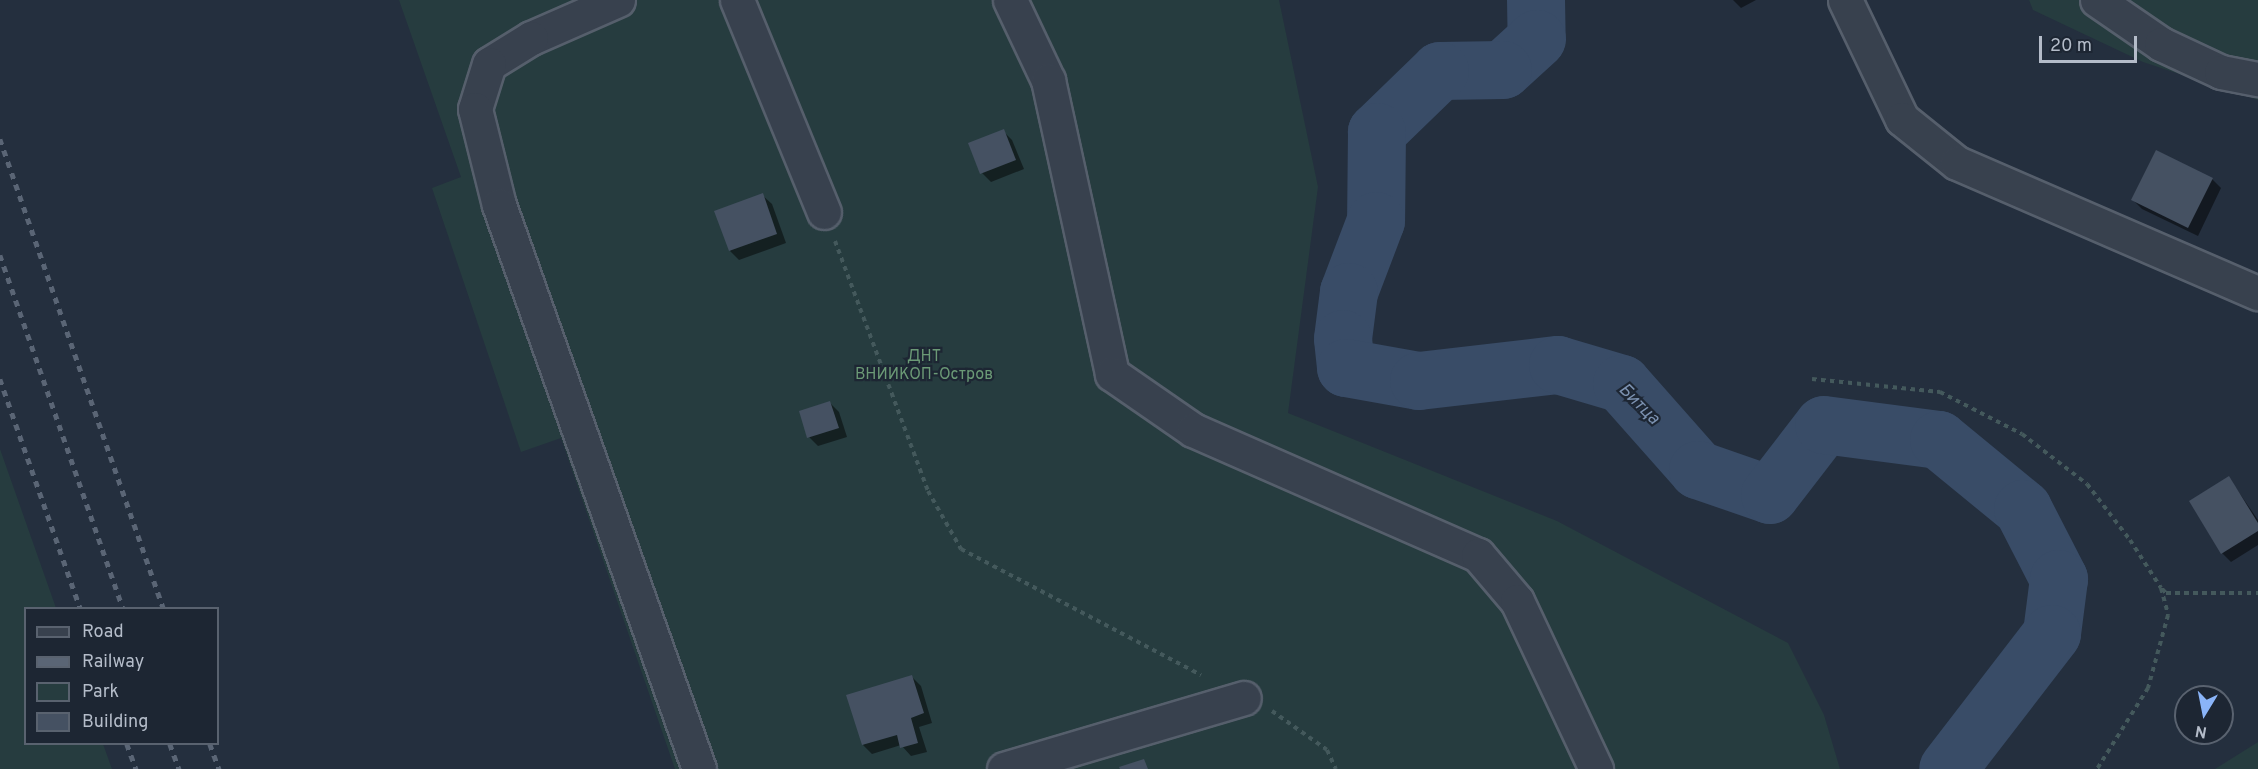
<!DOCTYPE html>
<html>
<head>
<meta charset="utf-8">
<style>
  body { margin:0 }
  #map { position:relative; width:2258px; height:769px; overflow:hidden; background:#242f3e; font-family:Overpass,sans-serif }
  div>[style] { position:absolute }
  .green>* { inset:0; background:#263c3f }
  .shadow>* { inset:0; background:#0007 }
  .river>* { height:58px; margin:-29px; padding:0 29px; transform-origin:29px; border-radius:29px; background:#394c67 }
  .building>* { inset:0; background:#455162 }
  .path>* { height:4px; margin-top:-2px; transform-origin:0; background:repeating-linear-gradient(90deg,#44595c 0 4.5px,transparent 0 9px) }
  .roads { filter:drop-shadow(2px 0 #565f6c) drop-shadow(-2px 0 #565f6c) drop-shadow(0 2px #565f6c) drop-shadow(0 -2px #565f6c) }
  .minor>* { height:33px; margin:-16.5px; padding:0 16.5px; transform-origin:16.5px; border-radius:16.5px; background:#38414e }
  .rail>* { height:4.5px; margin-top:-2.25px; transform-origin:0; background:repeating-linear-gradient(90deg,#5a6575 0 6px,transparent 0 12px) }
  span { translate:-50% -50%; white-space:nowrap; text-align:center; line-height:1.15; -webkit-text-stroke:4.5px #1d2633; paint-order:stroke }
  .park-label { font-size:16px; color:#6b9a76 }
  .water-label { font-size:18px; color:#7c92b1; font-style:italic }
  .legend { position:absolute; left:24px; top:607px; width:195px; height:138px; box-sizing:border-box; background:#1d2633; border:2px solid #59626f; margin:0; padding:8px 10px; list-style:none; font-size:18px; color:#b4bcc9 }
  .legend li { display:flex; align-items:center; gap:12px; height:30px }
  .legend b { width:30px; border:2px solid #59626f }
  .north { position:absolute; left:2174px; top:685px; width:60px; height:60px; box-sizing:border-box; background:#1d2633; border:2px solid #59626f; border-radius:50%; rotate:190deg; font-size:16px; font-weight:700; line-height:24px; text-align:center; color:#b4bcc9 }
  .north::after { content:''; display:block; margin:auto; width:21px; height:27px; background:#8ab4f8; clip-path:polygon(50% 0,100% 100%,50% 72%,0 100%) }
  .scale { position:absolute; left:2039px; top:36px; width:98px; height:27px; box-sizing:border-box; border:3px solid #b4bcc9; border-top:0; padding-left:8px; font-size:18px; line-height:21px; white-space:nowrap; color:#b4bcc9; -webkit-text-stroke:4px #1d2633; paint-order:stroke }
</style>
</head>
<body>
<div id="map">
  <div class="green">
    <i style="clip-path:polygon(399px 0,1279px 0,1318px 187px,1288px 413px,1557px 521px,1788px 643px,1824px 715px,1840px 769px,675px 769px,561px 438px,521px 452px,432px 188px,461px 177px)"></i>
    <i style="clip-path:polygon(2029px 0,2258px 0,2258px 100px,2143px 62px,2033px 10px)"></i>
    <i style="clip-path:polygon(0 449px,56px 608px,26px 608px,26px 744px,103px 744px,112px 769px,0 769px)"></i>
    <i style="clip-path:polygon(2258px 742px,2258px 769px,2215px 769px)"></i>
  </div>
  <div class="shadow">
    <i style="clip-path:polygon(1733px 0,1756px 0,1741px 8px)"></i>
    <i style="clip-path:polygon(1003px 131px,1012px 140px,1024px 169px,991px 182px,982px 173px)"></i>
    <i style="clip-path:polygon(2212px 179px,2221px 188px,2198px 236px,2142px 209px,2133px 200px)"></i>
    <i style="clip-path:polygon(762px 195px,772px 204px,786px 243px,739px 260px,730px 251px)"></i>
    <i style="clip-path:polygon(830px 403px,839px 412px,847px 437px,818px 446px,809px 437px)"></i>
    <i style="clip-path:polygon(2229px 478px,2258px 520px,2258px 545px,2231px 562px,2222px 553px)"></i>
    <i style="clip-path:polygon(912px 677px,921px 686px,932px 723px,919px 727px,927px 752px,911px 756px,901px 745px,872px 754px,863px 745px)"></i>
  </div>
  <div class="river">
    <i style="left:1536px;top:0;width:39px;rotate:89deg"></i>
    <i style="left:1537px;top:39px;width:46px;rotate:137.6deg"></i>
    <i style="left:1503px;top:70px;width:63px;rotate:179.1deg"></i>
    <i style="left:1440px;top:71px;width:88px;rotate:135.9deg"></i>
    <i style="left:1377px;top:132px;width:89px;rotate:90.6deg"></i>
    <i style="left:1376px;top:221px;width:76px;rotate:110.8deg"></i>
    <i style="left:1349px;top:292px;width:47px;rotate:97.3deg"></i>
    <i style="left:1343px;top:339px;width:29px;rotate:84deg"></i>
    <i style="left:1346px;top:368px;width:74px;rotate:10.1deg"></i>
    <i style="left:1419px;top:381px;width:140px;rotate:-6.6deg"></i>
    <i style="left:1558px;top:365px;width:67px;rotate:16.5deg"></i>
    <i style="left:1622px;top:384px;width:115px;rotate:48.5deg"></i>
    <i style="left:1698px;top:470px;width:76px;rotate:19.1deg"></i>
    <i style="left:1770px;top:495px;width:88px;rotate:-52.4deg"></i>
    <i style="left:1824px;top:425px;width:116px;rotate:7.4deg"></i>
    <i style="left:1939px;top:440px;width:109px;rotate:39.4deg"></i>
    <i style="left:2023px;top:509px;width:79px;rotate:62.8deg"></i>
    <i style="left:2059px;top:579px;width:55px;rotate:97.3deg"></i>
    <i style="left:2052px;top:634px;width:170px;rotate:127.6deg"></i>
  </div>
  <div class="building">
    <i style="clip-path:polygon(1004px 129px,1016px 160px,980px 174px,968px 143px)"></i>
    <i style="clip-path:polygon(2156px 150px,2213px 178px,2188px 228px,2131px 200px)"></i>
    <i style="clip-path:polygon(763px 193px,777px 234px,729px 251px,714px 211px)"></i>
    <i style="clip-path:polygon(830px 401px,839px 428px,807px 438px,799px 411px)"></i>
    <i style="clip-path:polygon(2229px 476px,2258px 523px,2258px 531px,2221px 554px,2189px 501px)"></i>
    <i style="clip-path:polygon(912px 675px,924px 713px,911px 718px,918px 743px,900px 748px,897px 735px,862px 745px,846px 695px)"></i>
    <i style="clip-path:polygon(1144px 759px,1148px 769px,1120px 769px,1119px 767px)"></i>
  </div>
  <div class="path">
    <i style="left:835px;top:241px;width:267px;rotate:69.6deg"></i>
    <i style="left:928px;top:491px;width:67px;rotate:60.4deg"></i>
    <i style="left:961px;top:549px;width:271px;rotate:27.7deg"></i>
    <i style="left:1812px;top:379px;width:129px;rotate:5.8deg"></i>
    <i style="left:1940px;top:392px;width:92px;rotate:27.1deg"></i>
    <i style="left:2022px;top:434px;width:82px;rotate:37.6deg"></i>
    <i style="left:2087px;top:484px;width:71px;rotate:52.5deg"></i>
    <i style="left:2130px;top:540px;width:57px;rotate:57.1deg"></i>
    <i style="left:2161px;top:588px;width:28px;rotate:75deg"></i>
    <i style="left:2168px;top:615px;width:76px;rotate:105.3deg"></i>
    <i style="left:2148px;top:688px;width:96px;rotate:122.2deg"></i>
    <i style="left:2162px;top:589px;width:6px;rotate:45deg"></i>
    <i style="left:2166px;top:593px;width:92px"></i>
    <i style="left:1272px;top:711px;width:67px;rotate:35.3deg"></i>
    <i style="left:1327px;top:750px;width:21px;rotate:65deg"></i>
  </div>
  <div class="roads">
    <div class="minor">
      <i style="left:618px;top:0;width:95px;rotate:156.4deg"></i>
      <i style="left:531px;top:38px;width:49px;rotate:148.2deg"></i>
      <i style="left:489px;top:64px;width:47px;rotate:107.3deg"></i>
      <i style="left:475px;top:109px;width:99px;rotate:76deg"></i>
      <i style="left:499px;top:205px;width:598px;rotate:70.47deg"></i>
      <i style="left:737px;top:0;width:229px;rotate:67.7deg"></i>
      <i style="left:1010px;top:0;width:89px;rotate:64.6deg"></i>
      <i style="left:1048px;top:80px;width:301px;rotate:77.7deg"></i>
      <i style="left:1112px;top:374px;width:98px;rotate:34.7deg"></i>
      <i style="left:1193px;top:430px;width:311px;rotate:23.7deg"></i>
      <i style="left:1478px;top:555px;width:60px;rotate:49.7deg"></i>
      <i style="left:1517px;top:601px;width:186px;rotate:64.8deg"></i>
      <i style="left:1845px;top:0;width:132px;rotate:64.4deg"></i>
      <i style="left:1902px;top:119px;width:70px;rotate:38.7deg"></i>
      <i style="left:1957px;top:163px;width:328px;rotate:23.4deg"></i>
      <i style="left:2097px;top:0;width:78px;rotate:34.5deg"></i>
      <i style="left:2161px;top:44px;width:66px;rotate:25deg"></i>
      <i style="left:2221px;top:72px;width:38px;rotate:11deg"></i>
      <i style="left:1004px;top:769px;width:250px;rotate:-16.5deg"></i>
    </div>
  </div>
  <div class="rail">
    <i style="left:0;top:139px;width:497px;rotate:70.8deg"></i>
    <i style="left:0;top:255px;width:374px;rotate:70.8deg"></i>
    <i style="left:0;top:379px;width:243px;rotate:70.7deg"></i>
    <i style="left:127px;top:744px;width:27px;rotate:70deg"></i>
    <i style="left:170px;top:744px;width:27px;rotate:70deg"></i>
    <i style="left:210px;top:744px;width:27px;rotate:70deg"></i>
  </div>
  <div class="park-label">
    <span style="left:924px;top:366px">ДНТ<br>ВНИИКОП-Остров</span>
  </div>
  <div class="water-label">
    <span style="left:1638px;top:405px;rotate:45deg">Битца</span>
  </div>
  <ul class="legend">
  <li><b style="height:8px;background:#38414e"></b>Road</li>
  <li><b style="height:8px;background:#5a6575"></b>Railway</li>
  <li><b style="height:16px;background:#263c3f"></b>Park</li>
  <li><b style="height:16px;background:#455162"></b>Building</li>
  </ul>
  <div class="north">N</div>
  <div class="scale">20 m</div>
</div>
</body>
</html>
